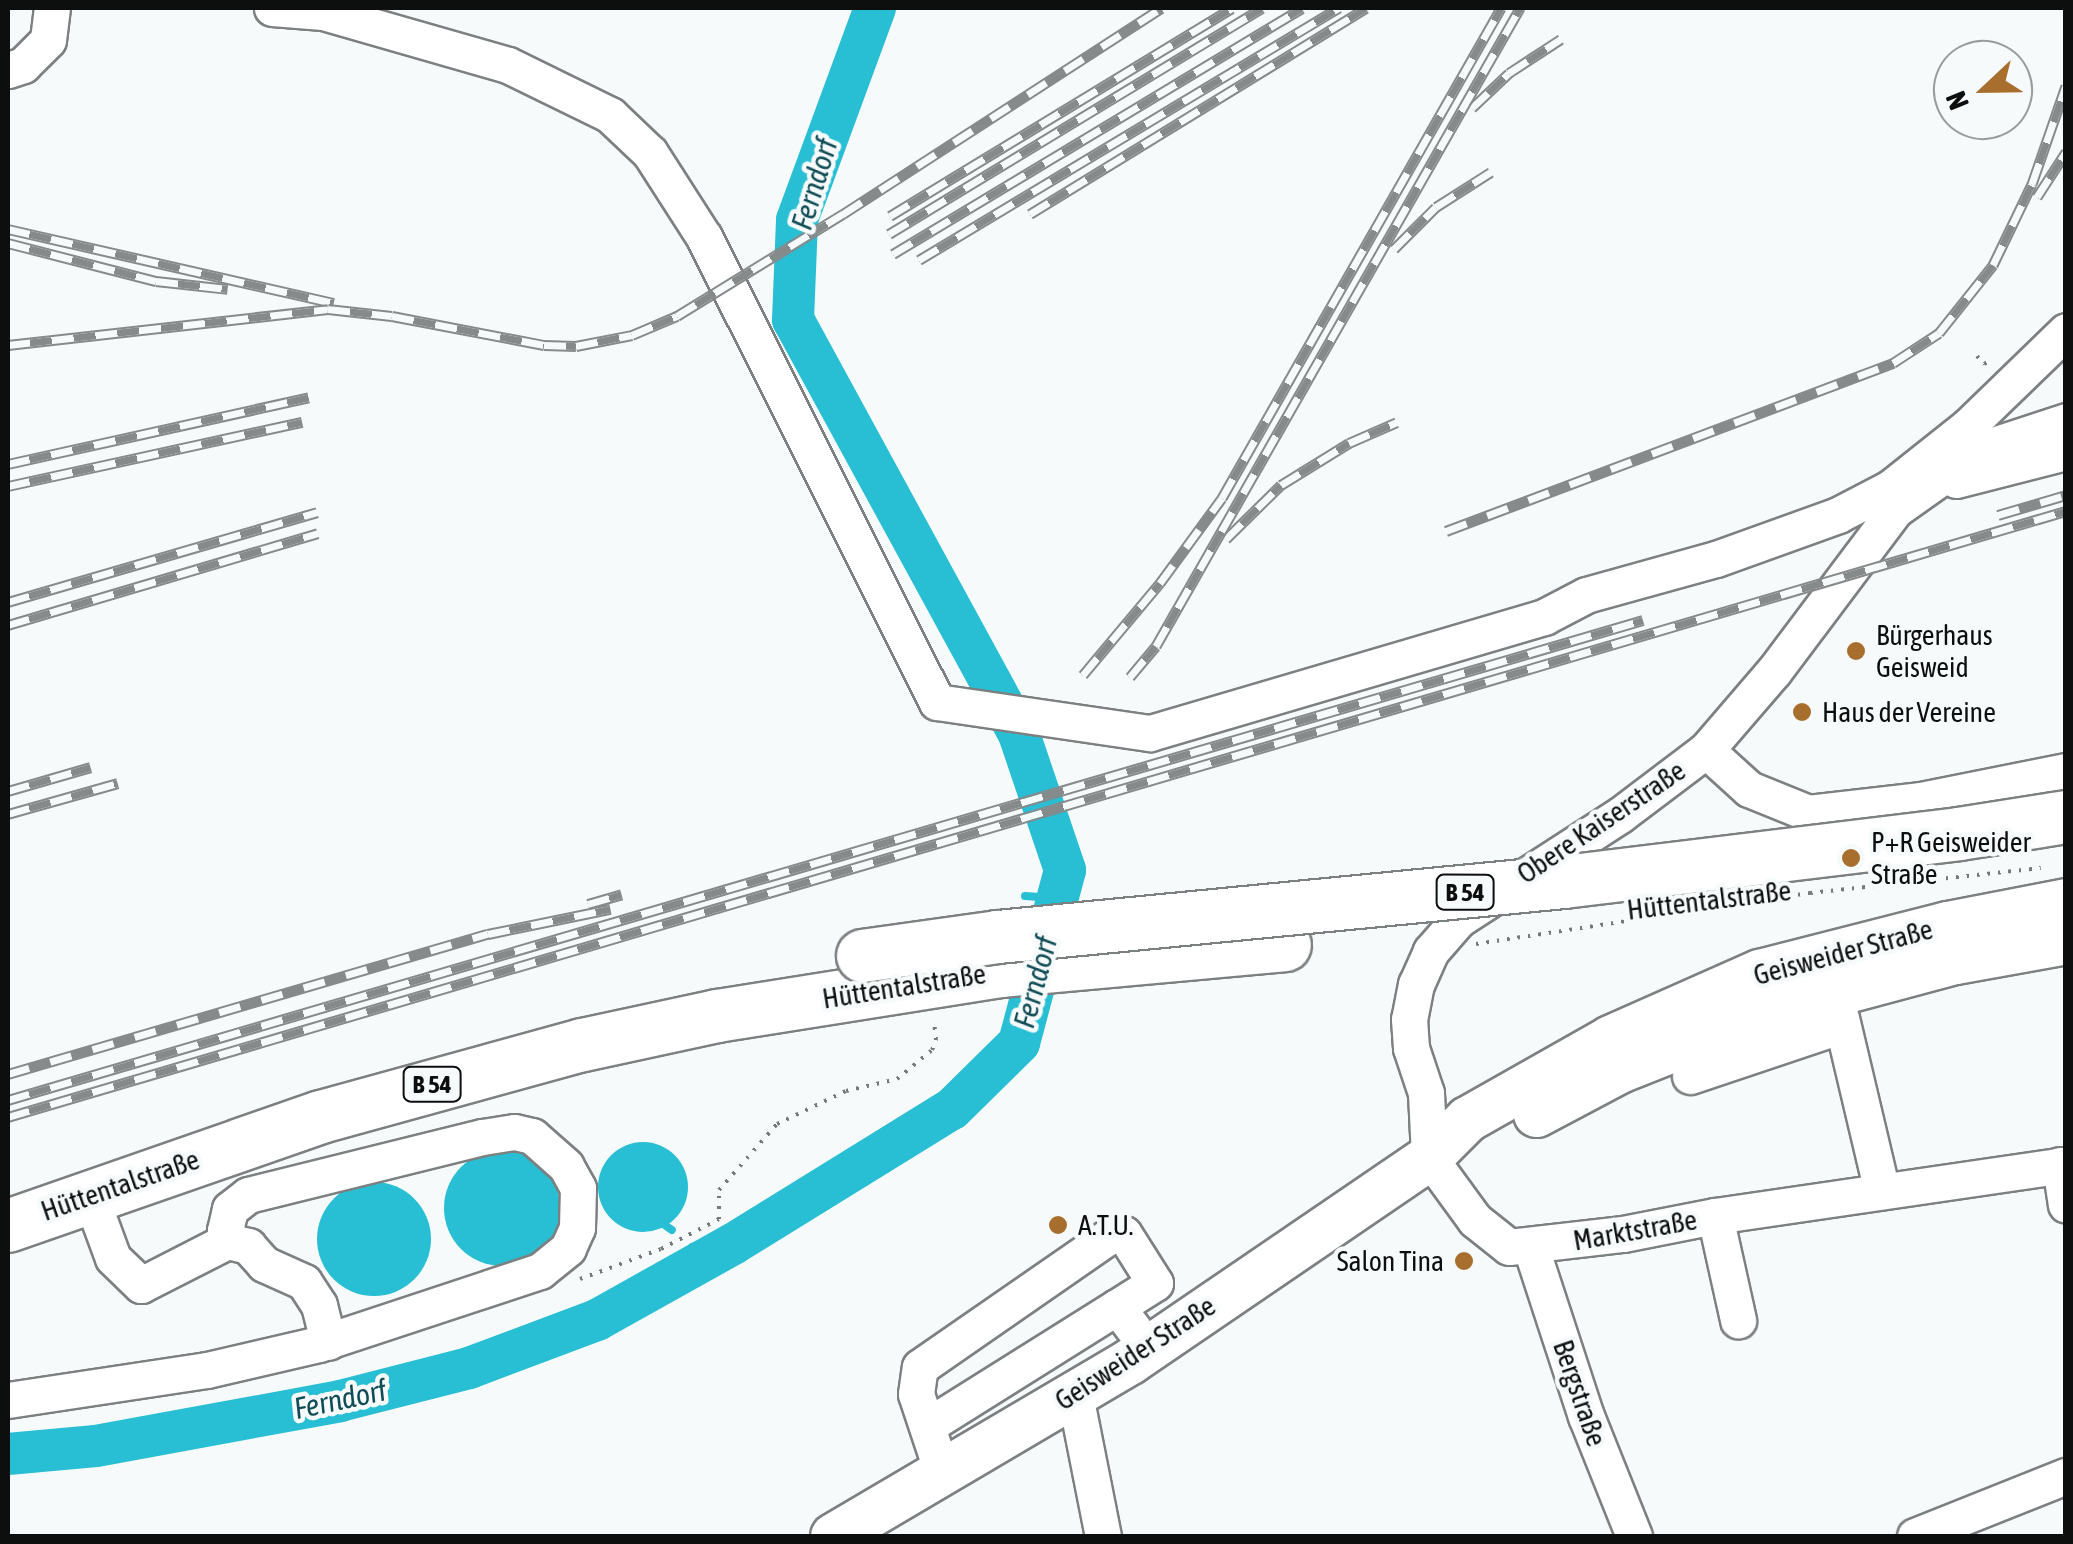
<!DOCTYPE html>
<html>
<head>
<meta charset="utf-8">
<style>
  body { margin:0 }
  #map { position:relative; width:2073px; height:1544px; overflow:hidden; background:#f6fafb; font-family:"Asap Condensed",sans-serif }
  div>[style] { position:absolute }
  .water>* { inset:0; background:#28bed4 }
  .round { border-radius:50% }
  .stream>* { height:8px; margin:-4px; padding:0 4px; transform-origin:4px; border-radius:4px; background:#28bed4 }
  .river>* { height:42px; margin:-21px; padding:0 21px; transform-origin:21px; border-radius:21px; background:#28bed4 }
  .path>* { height:4px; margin-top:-2px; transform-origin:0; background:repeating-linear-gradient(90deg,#767979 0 2.5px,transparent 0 10.5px) }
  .roads { filter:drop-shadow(2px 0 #7d8081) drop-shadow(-2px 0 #7d8081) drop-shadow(0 2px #7d8081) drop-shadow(0 -2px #7d8081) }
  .minor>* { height:35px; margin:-17.5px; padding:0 17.5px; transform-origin:17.5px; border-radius:17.5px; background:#fff }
  .major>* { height:45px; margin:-22.5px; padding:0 22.5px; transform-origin:22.5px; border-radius:22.5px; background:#fff }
  .highway>* { height:52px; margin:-26px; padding:0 26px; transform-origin:26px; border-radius:26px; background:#fff }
  .rail>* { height:11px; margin-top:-5.5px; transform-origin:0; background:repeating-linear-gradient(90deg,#f6fafb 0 22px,#878a8a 0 44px); box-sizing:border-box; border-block:2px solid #878a8a }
  .bridges { filter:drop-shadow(2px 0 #7d8081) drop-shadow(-2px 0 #7d8081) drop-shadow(0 2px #7d8081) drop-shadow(0 -2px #7d8081) }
  .highway-bridge>* { height:52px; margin:-26px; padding:0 26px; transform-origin:26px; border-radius:26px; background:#fff }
  .dots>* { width:28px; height:28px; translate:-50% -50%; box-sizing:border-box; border:5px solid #f6fafb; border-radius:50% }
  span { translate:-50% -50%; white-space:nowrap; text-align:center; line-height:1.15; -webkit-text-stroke:9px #f6fafb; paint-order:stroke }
  .shield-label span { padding:2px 8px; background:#f6fafb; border:2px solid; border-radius:8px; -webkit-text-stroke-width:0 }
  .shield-label { font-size:25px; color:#0d0e0e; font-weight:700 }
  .poi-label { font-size:28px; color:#0d0e0e }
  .left { translate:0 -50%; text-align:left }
  .right { translate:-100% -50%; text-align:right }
  .street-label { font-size:28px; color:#0d0e0e }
  .water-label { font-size:30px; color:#0f4c55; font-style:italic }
  .frame { position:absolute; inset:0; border:10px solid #0d0e0e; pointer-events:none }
  .north { position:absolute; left:1933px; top:40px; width:100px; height:100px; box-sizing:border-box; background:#f6fafb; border:2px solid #999c9c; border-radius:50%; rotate:248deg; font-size:28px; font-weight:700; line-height:40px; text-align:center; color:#0d0e0e }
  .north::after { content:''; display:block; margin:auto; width:35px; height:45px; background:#a86e2d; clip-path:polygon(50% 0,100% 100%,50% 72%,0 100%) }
</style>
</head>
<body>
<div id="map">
  <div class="water">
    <i class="round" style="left:598px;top:1142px;width:90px;height:90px"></i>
    <i class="round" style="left:444px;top:1150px;width:116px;height:116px"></i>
    <i class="round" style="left:317px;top:1182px;width:114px;height:114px"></i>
  </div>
  <div class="stream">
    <i style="left:1025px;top:896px;width:32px;rotate:4deg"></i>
    <i style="left:666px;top:1226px;width:7px;rotate:34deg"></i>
    <i style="left:692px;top:1247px;width:19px;rotate:36deg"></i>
  </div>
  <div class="river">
    <i style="left:8px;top:1454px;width:88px;rotate:-5.2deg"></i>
    <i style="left:96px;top:1446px;width:248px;rotate:-10.4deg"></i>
    <i style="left:340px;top:1401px;width:133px;rotate:-14.3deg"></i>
    <i style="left:469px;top:1368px;width:137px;rotate:-20.6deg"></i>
    <i style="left:597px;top:1320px;width:156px;rotate:-29.2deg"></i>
    <i style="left:733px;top:1244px;width:257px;rotate:-31.7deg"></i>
    <i style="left:952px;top:1109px;width:94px;rotate:-44.6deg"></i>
    <i style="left:1019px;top:1043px;width:179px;rotate:-75.1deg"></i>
    <i style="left:1065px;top:870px;width:144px;rotate:-108.7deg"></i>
    <i style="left:1019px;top:734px;width:472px;rotate:-118.6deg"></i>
    <i style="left:793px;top:320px;width:100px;rotate:-87.7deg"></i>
    <i style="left:797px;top:220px;width:226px;rotate:-69.8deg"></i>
  </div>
  <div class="path">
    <i style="left:1977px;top:356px;width:11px;rotate:49deg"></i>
    <i style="left:1984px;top:364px;width:7px;rotate:-27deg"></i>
    <i style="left:1476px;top:944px;width:338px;rotate:-8.7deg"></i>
    <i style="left:1810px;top:893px;width:232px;rotate:-6.2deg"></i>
    <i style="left:580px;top:1279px;width:86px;rotate:-20.3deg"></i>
    <i style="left:661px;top:1249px;width:65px;rotate:-27.3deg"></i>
    <i style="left:719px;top:1219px;width:29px;rotate:-90deg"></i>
    <i style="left:719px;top:1190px;width:88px;rotate:-48.7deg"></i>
    <i style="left:777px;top:1124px;width:76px;rotate:-25.6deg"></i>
    <i style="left:846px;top:1091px;width:52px;rotate:-13.2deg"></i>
    <i style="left:897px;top:1079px;width:45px;rotate:-39.6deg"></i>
    <i style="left:932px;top:1050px;width:11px;rotate:-68deg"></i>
    <i style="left:936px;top:1040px;width:19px;rotate:-96deg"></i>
  </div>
  <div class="roads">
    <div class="minor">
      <i style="left:272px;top:8px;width:51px;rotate:4.5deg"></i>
      <i style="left:323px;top:12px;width:192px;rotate:16deg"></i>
      <i style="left:508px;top:65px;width:114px;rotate:26.1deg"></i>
      <i style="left:610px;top:115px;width:55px;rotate:43.5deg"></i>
      <i style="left:650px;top:153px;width:100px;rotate:57.3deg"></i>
      <i style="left:704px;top:237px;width:520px;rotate:63.39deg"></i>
      <i style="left:937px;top:702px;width:215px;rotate:8.3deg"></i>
      <i style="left:1150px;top:733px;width:411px;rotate:-16.4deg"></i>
      <i style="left:1544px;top:617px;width:47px;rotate:-27.6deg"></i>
      <i style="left:1586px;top:595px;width:135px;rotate:-15.5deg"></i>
      <i style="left:1716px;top:559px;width:130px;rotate:-19.8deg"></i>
      <i style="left:1838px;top:515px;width:59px;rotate:-27.4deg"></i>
      <i style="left:1890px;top:488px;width:100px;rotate:-38.5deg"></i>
      <i style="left:1968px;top:426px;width:136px;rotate:-44.1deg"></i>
      <i style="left:8px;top:70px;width:16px;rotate:-18deg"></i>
      <i style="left:23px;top:65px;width:35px;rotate:-45deg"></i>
      <i style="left:48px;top:40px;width:32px;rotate:-83deg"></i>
      <i style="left:2066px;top:421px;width:89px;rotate:161.8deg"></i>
      <i style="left:1981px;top:449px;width:105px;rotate:144.7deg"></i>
      <i style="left:1895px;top:510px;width:201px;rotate:126.9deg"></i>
      <i style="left:1774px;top:671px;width:104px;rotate:130.7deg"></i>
      <i style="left:1706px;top:750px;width:108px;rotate:142.9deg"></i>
      <i style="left:1620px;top:815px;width:192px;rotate:147.1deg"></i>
      <i style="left:1459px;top:919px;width:43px;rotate:131.2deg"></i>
      <i style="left:1431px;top:951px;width:36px;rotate:114deg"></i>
      <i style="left:1416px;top:984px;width:36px;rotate:101deg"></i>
      <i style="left:1409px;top:1019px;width:29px;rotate:86deg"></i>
      <i style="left:1411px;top:1048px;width:47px;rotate:71.6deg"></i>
      <i style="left:1426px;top:1093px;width:64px;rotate:87.3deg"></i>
      <i style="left:1429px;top:1157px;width:78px;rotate:53.9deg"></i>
      <i style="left:1475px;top:1220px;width:43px;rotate:38.5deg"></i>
      <i style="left:1509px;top:1247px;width:115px;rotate:-6.5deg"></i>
      <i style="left:1623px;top:1234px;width:94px;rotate:-11.1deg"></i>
      <i style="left:1715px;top:1216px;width:355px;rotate:-8.3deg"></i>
      <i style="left:1956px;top:480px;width:114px;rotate:-14.3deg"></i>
      <i style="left:1706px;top:750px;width:58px;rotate:42.2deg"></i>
      <i style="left:1749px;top:789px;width:64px;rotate:22.1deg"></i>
      <i style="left:1808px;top:813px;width:114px;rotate:-6.6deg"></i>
      <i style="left:1921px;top:800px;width:148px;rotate:-11.3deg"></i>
      <i style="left:1841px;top:1018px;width:178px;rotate:76.7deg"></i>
      <i style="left:1690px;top:1076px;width:160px;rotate:-18.5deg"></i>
      <i style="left:2060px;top:1165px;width:40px;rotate:81.5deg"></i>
      <i style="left:1715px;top:1216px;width:107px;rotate:77.5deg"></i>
      <i style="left:99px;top:1220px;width:40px;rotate:69.8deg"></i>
      <i style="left:113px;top:1258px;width:39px;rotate:44deg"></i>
      <i style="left:141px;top:1285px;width:97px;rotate:-27.1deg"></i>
      <i style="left:227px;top:1241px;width:22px;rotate:13deg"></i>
      <i style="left:248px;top:1246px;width:24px;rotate:48deg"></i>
      <i style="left:264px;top:1264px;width:44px;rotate:24.2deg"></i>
      <i style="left:304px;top:1282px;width:27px;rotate:57deg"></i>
      <i style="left:319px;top:1305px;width:38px;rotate:76deg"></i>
      <i style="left:1531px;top:1248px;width:177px;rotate:71.9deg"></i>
      <i style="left:1586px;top:1416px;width:129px;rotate:68.2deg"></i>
      <i style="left:1075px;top:1395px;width:144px;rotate:78.8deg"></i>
      <i style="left:8px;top:1400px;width:201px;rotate:-8.6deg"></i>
      <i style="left:207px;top:1370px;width:115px;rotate:-13.1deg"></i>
      <i style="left:319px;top:1344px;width:233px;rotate:-18.3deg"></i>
      <i style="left:540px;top:1271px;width:36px;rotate:-39deg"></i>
      <i style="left:568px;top:1248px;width:22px;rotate:-66deg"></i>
      <i style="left:577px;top:1228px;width:40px;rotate:-88.6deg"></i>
      <i style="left:578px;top:1188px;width:25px;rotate:-119deg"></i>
      <i style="left:566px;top:1166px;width:45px;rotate:-138.6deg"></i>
      <i style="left:532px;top:1136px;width:18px;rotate:-167deg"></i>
      <i style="left:514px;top:1132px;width:32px;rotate:171deg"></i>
      <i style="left:482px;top:1137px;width:241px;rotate:166.1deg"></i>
      <i style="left:248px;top:1195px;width:23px;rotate:142deg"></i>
      <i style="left:230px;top:1209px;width:22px;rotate:103deg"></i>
      <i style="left:225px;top:1230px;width:11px;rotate:80deg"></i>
      <i style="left:927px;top:1426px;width:224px;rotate:-32.1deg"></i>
      <i style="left:942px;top:1472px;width:82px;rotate:-108.4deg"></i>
      <i style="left:916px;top:1394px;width:27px;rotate:-82deg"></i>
      <i style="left:920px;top:1367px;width:229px;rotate:-34.7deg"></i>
      <i style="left:1108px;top:1237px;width:16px;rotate:-11deg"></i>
      <i style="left:1124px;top:1234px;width:58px;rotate:57.7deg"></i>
      <i style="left:1155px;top:1283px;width:45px;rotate:147.7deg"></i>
      <i style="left:1117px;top:1307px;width:51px;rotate:52.9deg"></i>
      <i style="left:1915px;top:1536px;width:162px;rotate:-21.7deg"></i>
    </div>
    <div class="major">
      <i style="left:1536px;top:1114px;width:94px;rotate:-27.9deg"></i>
      <i style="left:1619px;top:1070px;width:160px;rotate:-21.6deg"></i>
      <i style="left:1768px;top:1011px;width:194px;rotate:-15deg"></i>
      <i style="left:1955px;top:961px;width:113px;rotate:-10.2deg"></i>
      <i style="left:833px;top:1536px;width:345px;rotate:-30.5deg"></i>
      <i style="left:1130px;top:1361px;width:362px;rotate:-34.3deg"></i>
      <i style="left:1429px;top:1157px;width:54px;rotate:-45deg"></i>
      <i style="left:1467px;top:1119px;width:164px;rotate:-29.5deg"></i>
      <i style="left:1610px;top:1038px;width:163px;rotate:-23.9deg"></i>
      <i style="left:1759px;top:972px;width:194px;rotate:-14.3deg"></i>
      <i style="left:1947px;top:924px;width:121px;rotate:-10.9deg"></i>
    </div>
    <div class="highway">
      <i style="left:8px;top:1226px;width:331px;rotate:-19.2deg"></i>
      <i style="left:321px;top:1117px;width:272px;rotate:-15.4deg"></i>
      <i style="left:583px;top:1045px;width:137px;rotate:-12.2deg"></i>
      <i style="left:717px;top:1016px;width:288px;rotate:-9deg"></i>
      <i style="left:1001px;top:971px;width:285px;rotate:-5.2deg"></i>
    </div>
  </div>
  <div class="rail">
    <i style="left:1472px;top:108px;width:51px;rotate:-43.4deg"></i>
    <i style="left:1509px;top:73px;width:62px;rotate:-33.2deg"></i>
    <i style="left:2037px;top:197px;width:54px;rotate:-57.2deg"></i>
    <i style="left:1030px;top:214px;width:394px;rotate:-31.5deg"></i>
    <i style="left:890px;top:216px;width:400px;rotate:-31.3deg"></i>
    <i style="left:8px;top:229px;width:334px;rotate:12.8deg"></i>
    <i style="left:889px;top:234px;width:436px;rotate:-31.2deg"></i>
    <i style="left:8px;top:243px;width:153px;rotate:14.4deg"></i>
    <i style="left:156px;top:281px;width:72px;rotate:6.3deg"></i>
    <i style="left:1394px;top:249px;width:59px;rotate:-45deg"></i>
    <i style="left:1436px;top:207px;width:65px;rotate:-32.5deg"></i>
    <i style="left:893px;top:254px;width:477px;rotate:-31deg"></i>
    <i style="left:919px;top:260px;width:490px;rotate:-31deg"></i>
    <i style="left:8px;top:345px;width:322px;rotate:-6.4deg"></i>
    <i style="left:328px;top:309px;width:64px;rotate:6.2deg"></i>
    <i style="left:392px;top:316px;width:155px;rotate:10.8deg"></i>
    <i style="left:544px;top:345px;width:32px;rotate:2deg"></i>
    <i style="left:576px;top:346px;width:57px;rotate:-11.1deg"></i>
    <i style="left:632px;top:335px;width:49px;rotate:-22.9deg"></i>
    <i style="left:677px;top:316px;width:195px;rotate:-31.6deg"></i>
    <i style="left:843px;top:214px;width:379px;rotate:-32.9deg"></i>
    <i style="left:8px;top:464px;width:308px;rotate:-12.5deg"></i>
    <i style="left:8px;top:486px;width:301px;rotate:-12.3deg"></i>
    <i style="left:1998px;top:515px;width:71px;rotate:-16.4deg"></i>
    <i style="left:1446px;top:531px;width:478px;rotate:-20.6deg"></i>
    <i style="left:1893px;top:363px;width:55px;rotate:-33.1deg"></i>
    <i style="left:1939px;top:333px;width:87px;rotate:-51.5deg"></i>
    <i style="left:1993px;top:265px;width:90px;rotate:-64.3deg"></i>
    <i style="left:2032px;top:184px;width:104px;rotate:-70.9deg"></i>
    <i style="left:1226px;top:539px;width:77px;rotate:-44.5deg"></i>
    <i style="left:1281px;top:485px;width:80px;rotate:-31.7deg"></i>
    <i style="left:1349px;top:443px;width:52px;rotate:-23.6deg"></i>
    <i style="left:8px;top:602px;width:322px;rotate:-16.2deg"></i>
    <i style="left:8px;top:625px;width:323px;rotate:-16.5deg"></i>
    <i style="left:1083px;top:675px;width:120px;rotate:-50.1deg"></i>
    <i style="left:1160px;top:583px;width:105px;rotate:-53.9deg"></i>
    <i style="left:1222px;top:498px;width:564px;rotate:-60.34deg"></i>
    <i style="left:1130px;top:677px;width:40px;rotate:-50deg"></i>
    <i style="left:1156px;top:646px;width:735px;rotate:-60.29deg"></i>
    <i style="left:8px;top:791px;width:86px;rotate:-16.1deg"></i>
    <i style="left:8px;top:814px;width:114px;rotate:-15.7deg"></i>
    <i style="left:588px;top:904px;width:35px;rotate:-16deg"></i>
    <i style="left:8px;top:1074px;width:500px;rotate:-16.3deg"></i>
    <i style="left:488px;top:934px;width:125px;rotate:-11.6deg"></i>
    <i style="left:8px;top:1100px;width:1704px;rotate:-16.36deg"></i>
    <i style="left:8px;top:1117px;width:2145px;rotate:-16.41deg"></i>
  </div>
  <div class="bridges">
    <div class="highway-bridge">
      <i style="left:863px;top:956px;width:136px;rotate:-8deg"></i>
      <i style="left:998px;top:937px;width:569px;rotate:-5.55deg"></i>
      <i style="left:1564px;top:882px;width:398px;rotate:-6.9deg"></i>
      <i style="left:1959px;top:834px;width:108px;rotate:-9deg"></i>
    </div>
  </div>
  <div class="dots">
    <i style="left:1856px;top:651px;background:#a86e2d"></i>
    <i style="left:1802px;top:712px;background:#a86e2d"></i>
    <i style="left:1851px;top:858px;background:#a86e2d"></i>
    <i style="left:1058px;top:1225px;background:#a86e2d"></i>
    <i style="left:1464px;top:1261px;background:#a86e2d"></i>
  </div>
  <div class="shield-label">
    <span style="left:1465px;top:892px">B 54</span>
    <span style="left:432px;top:1084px">B 54</span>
  </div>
  <div class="poi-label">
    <span class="left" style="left:1876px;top:651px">Bürgerhaus<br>Geisweid</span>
    <span class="left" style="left:1822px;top:712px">Haus der Vereine</span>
    <span class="left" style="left:1871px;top:858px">P+R Geisweider<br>Straße</span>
    <span class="left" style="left:1078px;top:1225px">A.T.U.</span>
    <span class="right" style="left:1444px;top:1261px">Salon Tina</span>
  </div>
  <div class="street-label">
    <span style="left:1601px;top:822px;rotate:-34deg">Obere Kaiserstraße</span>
    <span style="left:1709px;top:900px;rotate:-7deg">Hüttentalstraße</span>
    <span style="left:1843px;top:952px;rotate:-15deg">Geisweider Straße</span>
    <span style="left:904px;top:986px;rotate:-9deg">Hüttentalstraße</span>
    <span style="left:120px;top:1185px;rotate:-19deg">Hüttentalstraße</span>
    <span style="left:1635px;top:1230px;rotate:-10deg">Marktstraße</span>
    <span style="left:1135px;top:1353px;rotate:-33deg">Geisweider Straße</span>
    <span style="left:1580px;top:1393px;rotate:71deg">Bergstraße</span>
  </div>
  <div class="water-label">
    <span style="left:814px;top:184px;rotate:-73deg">Ferndorf</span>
    <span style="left:1035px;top:982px;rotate:-75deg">Ferndorf</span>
    <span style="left:340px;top:1399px;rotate:-12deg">Ferndorf</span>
  </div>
  <div class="frame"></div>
  <div class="north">N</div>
</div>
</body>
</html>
